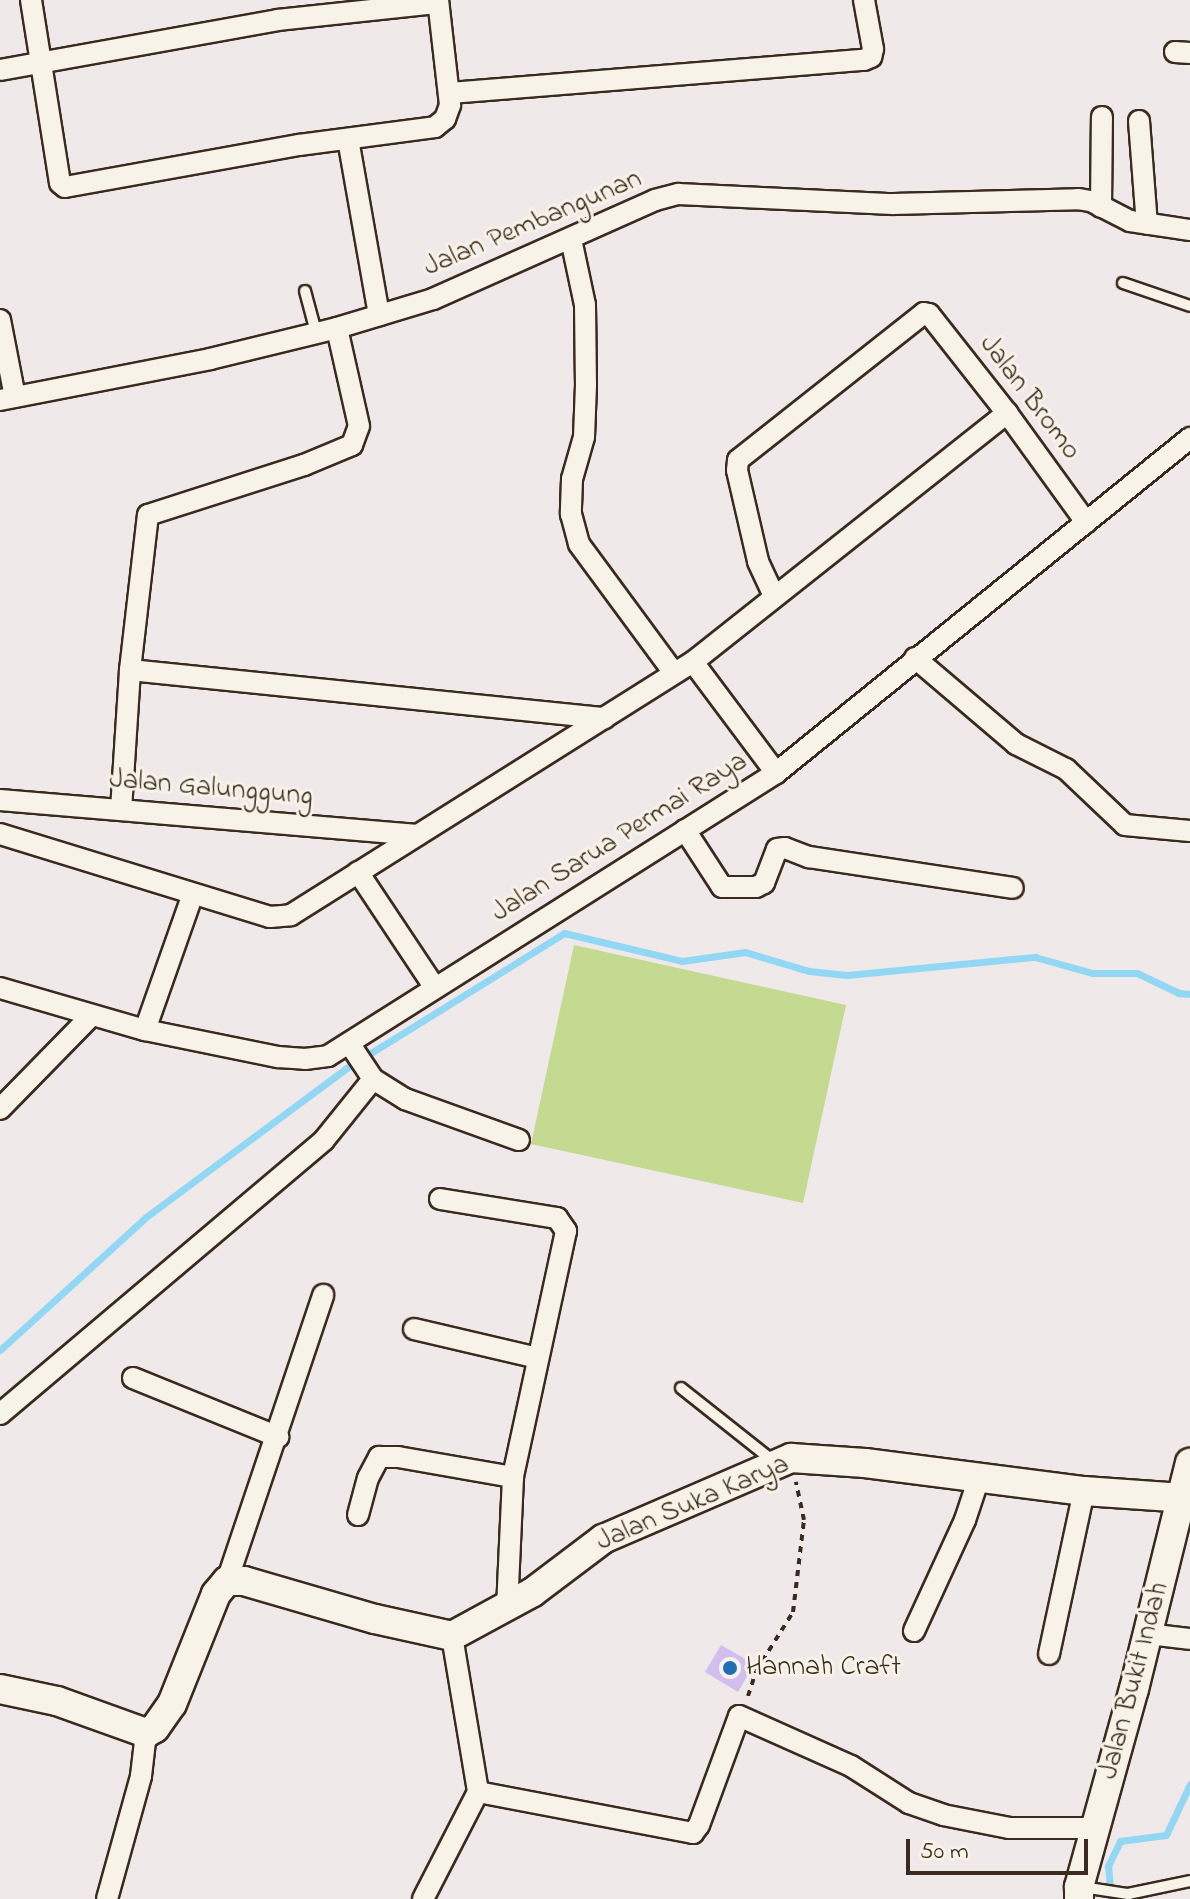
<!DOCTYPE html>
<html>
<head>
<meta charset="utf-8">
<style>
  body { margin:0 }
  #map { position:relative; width:1190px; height:1899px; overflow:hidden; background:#f0e9e9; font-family:"Indie Flower",sans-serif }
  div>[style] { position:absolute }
  .green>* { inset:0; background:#c4da90 }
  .stream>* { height:7px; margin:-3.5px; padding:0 3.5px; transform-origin:3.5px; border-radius:3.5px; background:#92d8f4 }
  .building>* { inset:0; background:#d2bfef }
  .path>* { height:4px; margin-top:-2px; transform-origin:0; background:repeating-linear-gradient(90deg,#3b2a1e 0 6px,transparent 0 12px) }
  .roads { filter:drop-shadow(2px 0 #3b2a1e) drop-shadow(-2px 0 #3b2a1e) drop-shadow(0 2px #3b2a1e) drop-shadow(0 -2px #3b2a1e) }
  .lane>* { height:10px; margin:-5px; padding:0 5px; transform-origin:5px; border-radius:5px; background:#f7f3e8 }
  .street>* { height:20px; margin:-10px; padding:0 10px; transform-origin:10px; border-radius:10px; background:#f7f3e8 }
  .secondary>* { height:28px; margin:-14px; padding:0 14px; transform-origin:14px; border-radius:14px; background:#f7f3e8 }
  .dots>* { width:22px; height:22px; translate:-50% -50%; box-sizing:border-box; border:4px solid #f7f3e8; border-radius:50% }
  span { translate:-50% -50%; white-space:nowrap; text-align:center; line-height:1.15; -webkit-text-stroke:6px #f7f3e8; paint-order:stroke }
  .street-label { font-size:28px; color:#3b2a1e }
  .poi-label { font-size:28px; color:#3b2a1e }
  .left { translate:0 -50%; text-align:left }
  .scale { position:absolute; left:906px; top:1839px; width:182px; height:36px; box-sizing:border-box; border:4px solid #3b2a1e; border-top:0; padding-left:10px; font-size:24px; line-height:28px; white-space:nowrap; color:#3b2a1e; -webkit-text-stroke:6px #f7f3e8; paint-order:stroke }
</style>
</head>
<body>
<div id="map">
  <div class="green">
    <i style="clip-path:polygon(574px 945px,846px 1005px,803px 1203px,531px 1144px)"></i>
  </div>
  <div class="stream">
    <i style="left:0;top:1350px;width:197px;rotate:-42.3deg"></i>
    <i style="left:146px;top:1217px;width:248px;rotate:-36.6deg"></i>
    <i style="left:345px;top:1069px;width:258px;rotate:-31.8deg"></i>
    <i style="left:564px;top:933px;width:121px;rotate:13.3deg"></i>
    <i style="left:682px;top:961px;width:64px;rotate:-8.1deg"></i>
    <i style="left:745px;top:952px;width:67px;rotate:16.5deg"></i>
    <i style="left:809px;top:971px;width:38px;rotate:6deg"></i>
    <i style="left:847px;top:975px;width:189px;rotate:-5.5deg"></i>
    <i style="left:1035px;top:957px;width:59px;rotate:15.7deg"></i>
    <i style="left:1092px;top:973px;width:45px"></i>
    <i style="left:1137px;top:973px;width:47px;rotate:25.5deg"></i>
    <i style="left:1179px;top:993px;width:11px;rotate:5deg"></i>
    <i style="left:1111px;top:1899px;width:33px;rotate:-95deg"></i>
    <i style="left:1108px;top:1866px;width:28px;rotate:-64deg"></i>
    <i style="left:1120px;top:1841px;width:46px;rotate:-7.4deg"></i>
    <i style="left:1166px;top:1835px;width:56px;rotate:-64.8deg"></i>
  </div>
  <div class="building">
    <i style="clip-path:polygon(721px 1645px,754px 1664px,738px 1692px,705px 1672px)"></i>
  </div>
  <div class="path">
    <i style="left:748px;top:1696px;width:26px;rotate:-72deg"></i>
    <i style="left:756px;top:1671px;width:70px;rotate:-57.9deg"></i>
    <i style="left:793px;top:1612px;width:93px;rotate:-83.2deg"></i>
    <i style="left:804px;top:1520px;width:39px;rotate:-102deg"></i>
  </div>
  <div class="roads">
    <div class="lane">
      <i style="left:1123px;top:283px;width:71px;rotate:18.9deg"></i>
      <i style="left:305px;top:291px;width:42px;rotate:75deg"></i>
      <i style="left:681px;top:1388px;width:117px;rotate:38.4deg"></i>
      <i style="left:1082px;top:1887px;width:47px;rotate:8.7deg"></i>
      <i style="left:1128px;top:1894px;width:63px;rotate:-11.8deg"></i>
    </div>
    <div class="street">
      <i style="left:31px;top:0;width:185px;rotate:81deg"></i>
      <i style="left:60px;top:183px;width:6px;rotate:39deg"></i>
      <i style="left:65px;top:187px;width:238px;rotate:-10.2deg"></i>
      <i style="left:299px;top:145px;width:137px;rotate:-7.5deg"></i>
      <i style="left:435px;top:127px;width:13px;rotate:-39deg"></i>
      <i style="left:445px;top:119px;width:15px;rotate:-70deg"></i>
      <i style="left:450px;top:105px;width:106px;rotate:-96.5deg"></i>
      <i style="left:1175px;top:52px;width:15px;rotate:4deg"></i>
      <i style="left:0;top:70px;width:282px;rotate:-10.2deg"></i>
      <i style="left:278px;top:20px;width:161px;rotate:-6.1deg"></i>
      <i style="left:450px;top:93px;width:415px;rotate:-4.6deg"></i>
      <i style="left:864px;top:60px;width:8px;rotate:-23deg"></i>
      <i style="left:871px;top:57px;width:8px;rotate:-76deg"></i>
      <i style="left:873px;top:49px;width:50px;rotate:-100.4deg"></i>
      <i style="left:1139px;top:121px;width:103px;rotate:85.6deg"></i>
      <i style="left:348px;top:139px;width:179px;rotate:80deg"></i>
      <i style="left:1101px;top:207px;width:90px;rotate:-89.4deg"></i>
      <i style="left:571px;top:239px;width:67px;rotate:78deg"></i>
      <i style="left:585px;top:305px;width:80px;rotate:89.3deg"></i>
      <i style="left:586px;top:385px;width:52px;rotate:92.2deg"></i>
      <i style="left:584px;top:437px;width:44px;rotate:105.9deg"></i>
      <i style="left:572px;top:479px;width:35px;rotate:92deg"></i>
      <i style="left:571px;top:514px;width:31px;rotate:75deg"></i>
      <i style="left:579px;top:544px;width:160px;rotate:53.6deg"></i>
      <i style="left:0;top:320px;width:78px;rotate:79deg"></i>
      <i style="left:0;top:400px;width:214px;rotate:-11deg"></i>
      <i style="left:210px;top:359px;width:131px;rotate:-13.7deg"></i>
      <i style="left:337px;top:328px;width:100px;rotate:-16.8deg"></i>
      <i style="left:433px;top:299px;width:243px;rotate:-24deg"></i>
      <i style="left:655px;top:200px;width:24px;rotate:-15deg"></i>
      <i style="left:678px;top:194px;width:215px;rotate:2.7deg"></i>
      <i style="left:893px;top:204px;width:185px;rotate:-1.5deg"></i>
      <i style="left:1078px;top:199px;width:13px;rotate:9deg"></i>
      <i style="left:1091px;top:201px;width:44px;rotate:27.1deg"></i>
      <i style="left:1130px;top:221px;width:61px;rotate:8.5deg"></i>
      <i style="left:774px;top:596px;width:38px;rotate:-115deg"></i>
      <i style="left:758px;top:561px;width:93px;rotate:-103deg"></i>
      <i style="left:737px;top:470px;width:10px;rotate:-84deg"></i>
      <i style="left:738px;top:460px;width:237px;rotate:-38.3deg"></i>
      <i style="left:924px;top:313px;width:5px;rotate:11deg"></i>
      <i style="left:929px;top:314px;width:126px;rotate:51.8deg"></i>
      <i style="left:1007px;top:413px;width:135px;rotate:54.1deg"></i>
      <i style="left:915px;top:658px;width:133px;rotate:40.4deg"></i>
      <i style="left:1016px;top:744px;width:56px;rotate:26.6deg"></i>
      <i style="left:1066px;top:769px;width:81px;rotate:43.5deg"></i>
      <i style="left:1125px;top:825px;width:65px;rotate:5.3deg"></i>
      <i style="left:693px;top:662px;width:139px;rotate:53.2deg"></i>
      <i style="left:130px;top:670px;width:477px;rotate:5.8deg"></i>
      <i style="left:0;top:800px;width:419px;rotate:4.8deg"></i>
      <i style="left:121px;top:810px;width:140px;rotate:-86.3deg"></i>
      <i style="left:130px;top:670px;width:156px;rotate:-83.4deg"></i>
      <i style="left:148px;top:515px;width:164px;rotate:-17.8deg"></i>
      <i style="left:304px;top:465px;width:52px;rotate:-22.6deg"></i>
      <i style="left:352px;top:445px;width:20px;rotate:-70deg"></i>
      <i style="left:359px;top:426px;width:100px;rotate:-102.7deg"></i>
      <i style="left:685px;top:830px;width:68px;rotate:57deg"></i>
      <i style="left:722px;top:887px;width:34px"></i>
      <i style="left:756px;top:887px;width:9px;rotate:-27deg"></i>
      <i style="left:764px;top:883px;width:36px;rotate:-69deg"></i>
      <i style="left:777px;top:849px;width:8px;rotate:-7deg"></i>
      <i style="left:785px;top:848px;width:26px;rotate:21deg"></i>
      <i style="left:809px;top:857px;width:206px;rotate:8.6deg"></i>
      <i style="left:0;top:834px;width:282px;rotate:17.1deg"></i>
      <i style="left:270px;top:917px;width:21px;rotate:-5deg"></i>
      <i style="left:291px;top:915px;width:475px;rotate:-32.2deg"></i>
      <i style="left:693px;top:662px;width:401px;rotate:-38.4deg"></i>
      <i style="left:358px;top:872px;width:139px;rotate:56.4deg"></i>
      <i style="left:0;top:988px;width:151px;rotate:16.2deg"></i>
      <i style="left:145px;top:1030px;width:136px;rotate:11.5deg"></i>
      <i style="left:278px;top:1057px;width:27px;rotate:4deg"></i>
      <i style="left:305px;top:1059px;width:23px;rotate:-7deg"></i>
      <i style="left:328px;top:1056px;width:530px;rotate:-32.28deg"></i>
      <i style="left:776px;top:773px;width:533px;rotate:-38.98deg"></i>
      <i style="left:145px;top:1030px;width:144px;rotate:-70.6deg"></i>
      <i style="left:349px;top:1043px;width:43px;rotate:56.3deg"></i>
      <i style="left:373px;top:1079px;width:38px;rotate:32deg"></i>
      <i style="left:405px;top:1099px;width:121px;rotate:19.8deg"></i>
      <i style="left:0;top:1109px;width:130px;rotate:-45.6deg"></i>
      <i style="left:440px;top:1199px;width:119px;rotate:9.2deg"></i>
      <i style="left:557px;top:1218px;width:16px;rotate:55deg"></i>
      <i style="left:566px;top:1231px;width:252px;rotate:102.2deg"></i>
      <i style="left:513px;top:1477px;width:131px;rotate:92.6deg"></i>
      <i style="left:414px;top:1329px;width:127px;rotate:13.2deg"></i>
      <i style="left:133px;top:1378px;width:157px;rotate:22.1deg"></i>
      <i style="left:0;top:1414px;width:424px;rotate:-40.2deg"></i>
      <i style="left:324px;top:1140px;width:78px;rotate:-51.2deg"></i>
      <i style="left:358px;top:1515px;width:38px;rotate:-75deg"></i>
      <i style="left:368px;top:1478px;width:24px;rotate:-62deg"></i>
      <i style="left:379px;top:1457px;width:19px"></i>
      <i style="left:398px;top:1457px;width:117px;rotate:9.9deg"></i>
      <i style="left:227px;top:1581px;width:302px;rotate:-71.4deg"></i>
      <i style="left:914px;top:1631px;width:122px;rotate:-65.3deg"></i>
      <i style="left:965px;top:1520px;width:44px;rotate:-71.6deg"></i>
      <i style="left:1148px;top:1634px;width:42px;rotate:6.8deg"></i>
      <i style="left:452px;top:1636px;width:158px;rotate:80.5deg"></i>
      <i style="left:1049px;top:1654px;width:167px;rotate:-77.9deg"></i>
      <i style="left:478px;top:1792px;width:219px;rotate:10.8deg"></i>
      <i style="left:693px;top:1833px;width:10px;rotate:-53deg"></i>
      <i style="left:699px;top:1825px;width:116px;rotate:-69.8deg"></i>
      <i style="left:739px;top:1716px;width:123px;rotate:24.1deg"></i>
      <i style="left:851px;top:1766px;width:69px;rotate:32.5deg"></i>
      <i style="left:909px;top:1803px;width:36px;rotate:19deg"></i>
      <i style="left:943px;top:1815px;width:67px;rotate:11.1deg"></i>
      <i style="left:1009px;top:1828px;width:86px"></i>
      <i style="left:107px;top:1899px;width:128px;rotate:-74.5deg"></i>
      <i style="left:141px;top:1776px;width:43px;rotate:-83.4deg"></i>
      <i style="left:423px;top:1899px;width:120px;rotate:-62.8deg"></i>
    </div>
    <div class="secondary">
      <i style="left:0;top:1689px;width:58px;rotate:11.9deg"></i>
      <i style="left:57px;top:1701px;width:95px;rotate:19.8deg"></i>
      <i style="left:146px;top:1733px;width:10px;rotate:-29deg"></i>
      <i style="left:155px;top:1728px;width:29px;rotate:-55deg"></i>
      <i style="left:172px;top:1704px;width:118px;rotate:-68.2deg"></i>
      <i style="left:216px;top:1594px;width:17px;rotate:-50deg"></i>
      <i style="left:227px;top:1581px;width:17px"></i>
      <i style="left:244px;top:1581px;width:136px;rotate:16.2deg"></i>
      <i style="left:375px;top:1619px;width:79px;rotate:12.4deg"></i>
      <i style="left:452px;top:1636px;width:92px;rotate:-28.5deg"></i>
      <i style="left:533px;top:1592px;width:88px;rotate:-37.1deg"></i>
      <i style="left:603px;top:1539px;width:205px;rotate:-23.3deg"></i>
      <i style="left:791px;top:1458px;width:74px;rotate:3.9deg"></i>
      <i style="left:865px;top:1463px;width:221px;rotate:7.3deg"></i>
      <i style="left:1084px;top:1491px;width:99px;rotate:4deg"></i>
      <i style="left:1079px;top:1899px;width:12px;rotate:-90deg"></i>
      <i style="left:1079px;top:1887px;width:205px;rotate:-74.5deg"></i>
      <i style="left:1134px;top:1689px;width:233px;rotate:-76.1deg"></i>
    </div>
  </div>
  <div class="dots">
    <i style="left:730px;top:1668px;background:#1f6fb2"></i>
  </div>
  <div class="street-label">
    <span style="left:533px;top:224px;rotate:-23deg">Jalan Pembangunan</span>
    <span style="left:1029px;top:398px;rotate:53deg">Jalan Bromo</span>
    <span style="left:211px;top:789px;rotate:5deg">Jalan Galunggung</span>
    <span style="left:620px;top:838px;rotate:-32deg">Jalan Sarua Permai Raya</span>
    <span style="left:693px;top:1504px;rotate:-23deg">Jalan Suka Karya</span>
    <span style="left:1135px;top:1681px;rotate:-75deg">Jalan Bukit Indah</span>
  </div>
  <div class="poi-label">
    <span class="left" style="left:746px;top:1668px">Hannah Craft</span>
  </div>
  <div class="scale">50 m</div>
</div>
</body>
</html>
